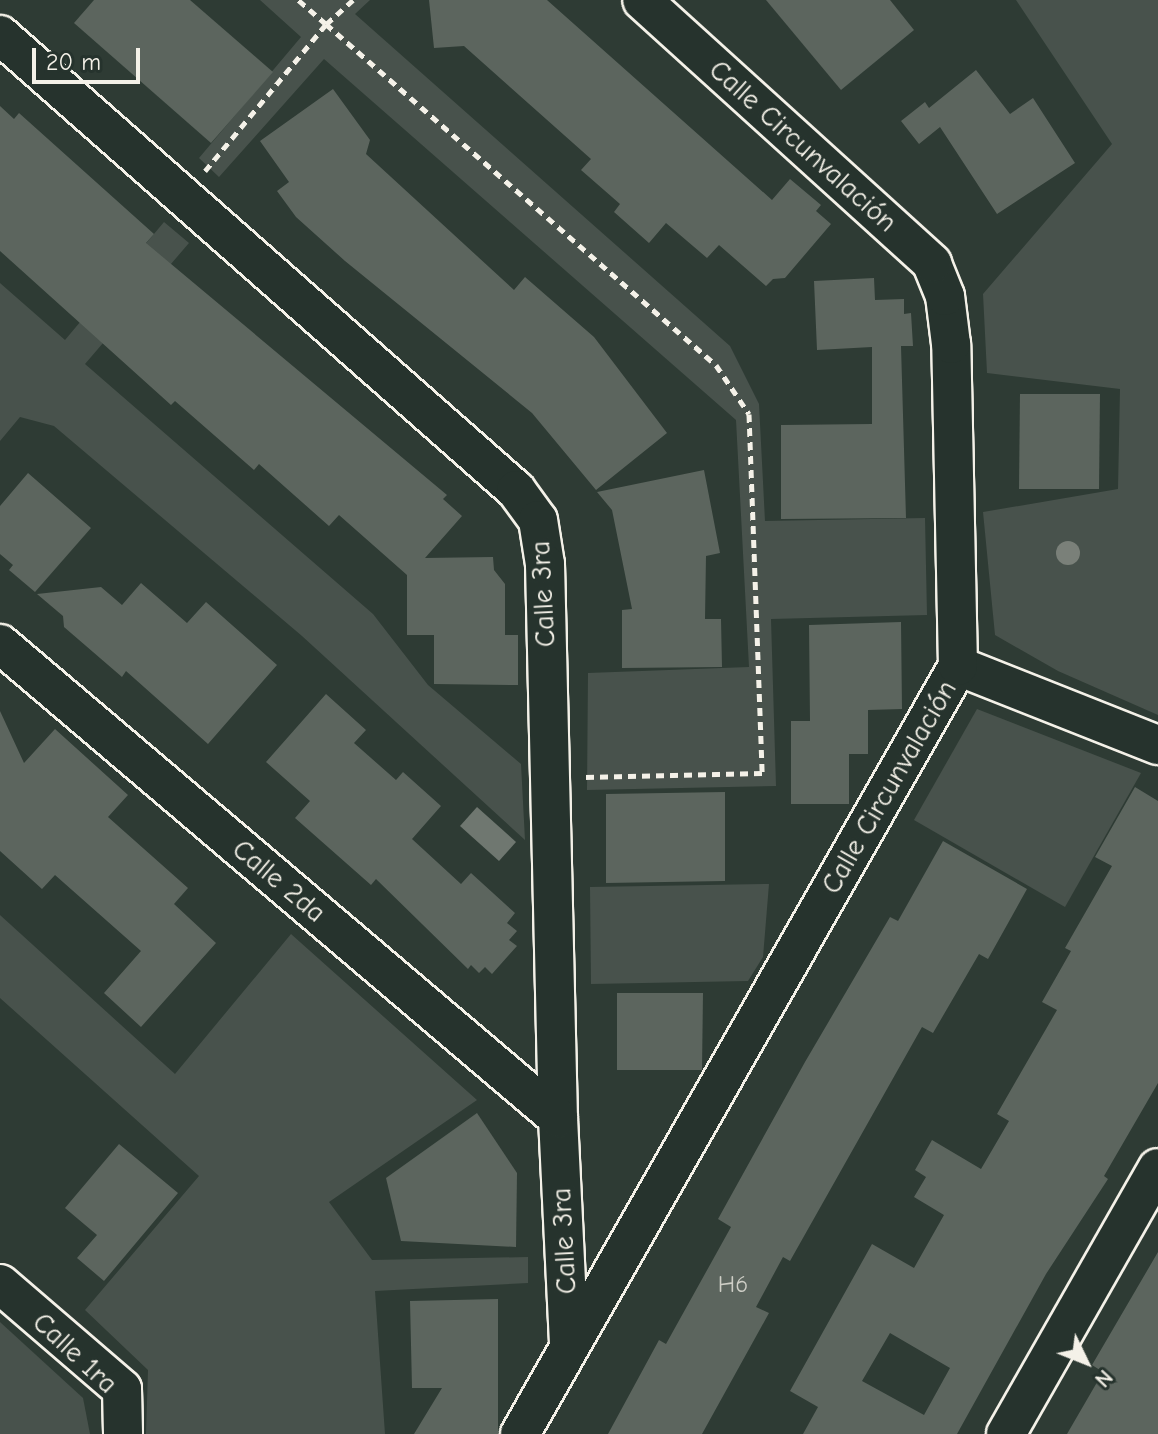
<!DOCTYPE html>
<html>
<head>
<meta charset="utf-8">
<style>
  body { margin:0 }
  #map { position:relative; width:1158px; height:1434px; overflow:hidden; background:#2e3b34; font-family:"Comic Neue",sans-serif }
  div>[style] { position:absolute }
  .green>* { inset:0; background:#48524c }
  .water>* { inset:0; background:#6f7770 }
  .building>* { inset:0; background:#5c655e }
  .path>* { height:5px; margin-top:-2.5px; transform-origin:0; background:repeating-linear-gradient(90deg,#f4f1e8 0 8px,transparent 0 14px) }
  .roads { filter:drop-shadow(2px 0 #f4f1e8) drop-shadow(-2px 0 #f4f1e8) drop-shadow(0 2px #f4f1e8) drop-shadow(0 -2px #f4f1e8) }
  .minor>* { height:38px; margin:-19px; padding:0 19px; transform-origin:19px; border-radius:19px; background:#26332d }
  .trees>* { width:24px; height:24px; margin:-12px; border-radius:50%; background:#7a8079 }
  span { translate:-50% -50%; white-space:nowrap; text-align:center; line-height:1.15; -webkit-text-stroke:8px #26332d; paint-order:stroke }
  .number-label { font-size:24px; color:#cecec6 }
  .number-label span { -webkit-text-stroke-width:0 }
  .street-label { font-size:28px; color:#f4f1e8 }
  .north { position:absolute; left:1046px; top:1322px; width:80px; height:80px; -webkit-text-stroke:6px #26332d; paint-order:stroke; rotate:133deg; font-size:22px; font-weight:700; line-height:32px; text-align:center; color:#f4f1e8 }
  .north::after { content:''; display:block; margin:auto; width:28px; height:36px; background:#f4f1e8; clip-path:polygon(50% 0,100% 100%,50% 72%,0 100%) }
  .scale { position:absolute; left:32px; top:48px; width:108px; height:36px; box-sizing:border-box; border:4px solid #f4f1e8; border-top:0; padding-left:10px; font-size:24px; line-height:28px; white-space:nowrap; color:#f4f1e8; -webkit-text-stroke:6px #26332d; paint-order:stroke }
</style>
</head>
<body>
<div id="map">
  <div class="green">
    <i style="clip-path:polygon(260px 0,370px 0,355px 14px,730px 346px,759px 404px,765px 521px,925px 518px,927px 615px,771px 619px,776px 786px,587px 790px,588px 673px,749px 667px,736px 420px,324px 59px,219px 177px,199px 158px,301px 37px)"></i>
    <i style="clip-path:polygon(1016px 0,1158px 0,1158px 715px,1058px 671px,995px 635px,983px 512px,1118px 489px,1120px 389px,987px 373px,983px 294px,1112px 144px)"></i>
    <i style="clip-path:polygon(164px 222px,189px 243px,85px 364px,373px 614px,428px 685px,521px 764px,525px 840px,302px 636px,54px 426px,20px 417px,0 441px,0 283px,65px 340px)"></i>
    <i style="clip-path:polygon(977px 709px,1141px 773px,1065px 907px,914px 820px)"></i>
    <i style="clip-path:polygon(769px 884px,763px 957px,748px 981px,591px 984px,590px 887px)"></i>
    <i style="clip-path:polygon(0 915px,175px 1074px,291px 934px,477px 1100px,329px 1202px,372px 1260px,528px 1257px,528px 1283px,375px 1291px,385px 1434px,146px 1434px,148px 1370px,85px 1310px,199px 1176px,0 998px)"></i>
    <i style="clip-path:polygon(0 1322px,83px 1398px,90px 1434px,0 1434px)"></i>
  </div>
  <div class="water">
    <i style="clip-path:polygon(477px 807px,516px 842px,499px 861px,460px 826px)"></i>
  </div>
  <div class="building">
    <i style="clip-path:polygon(94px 0,190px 0,273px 72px,211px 143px,74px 23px)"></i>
    <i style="clip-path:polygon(429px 0,547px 0,772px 200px,790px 179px,821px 205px,816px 211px,831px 224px,785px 278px,773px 279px,766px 286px,719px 245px,707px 258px,666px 223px,649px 243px,614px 212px,620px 204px,581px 170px,591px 159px,464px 46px,434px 48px)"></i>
    <i style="clip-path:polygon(766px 0,890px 0,914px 30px,841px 90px)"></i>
    <i style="clip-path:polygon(976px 70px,1010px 114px,1033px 98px,1075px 163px,997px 214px,940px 127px,919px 144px,901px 121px,925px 102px,929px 108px)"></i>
    <i style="clip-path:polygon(333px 89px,370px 140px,366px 154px,514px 290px,525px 277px,594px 337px,667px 433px,596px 490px,532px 413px,345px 261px,296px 217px,277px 191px,289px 182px,260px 141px)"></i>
    <i style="clip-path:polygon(0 106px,14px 119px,19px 113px,154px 234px,146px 243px,447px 495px,443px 499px,462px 516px,425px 558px,493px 557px,494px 570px,505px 584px,505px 635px,518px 635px,518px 685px,434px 684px,434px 635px,407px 635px,407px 575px,339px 515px,329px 526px,259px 464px,254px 470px,175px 401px,171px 405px,0 251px)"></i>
    <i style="clip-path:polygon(874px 278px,875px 300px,904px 299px,904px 314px,911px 313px,913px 346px,901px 346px,906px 518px,781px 519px,781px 425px,872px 424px,872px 347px,817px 350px,814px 281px)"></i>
    <i style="clip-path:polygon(1020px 394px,1100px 394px,1099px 489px,1019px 489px)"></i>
    <i style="clip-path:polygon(704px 470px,720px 553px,706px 556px,705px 619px,721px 619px,722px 667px,622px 668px,622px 610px,632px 609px,612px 510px,597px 492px)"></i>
    <i style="clip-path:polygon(28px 473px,91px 528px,35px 592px,9px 570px,13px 565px,0 554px,0 506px)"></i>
    <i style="clip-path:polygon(141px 583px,187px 623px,206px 602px,277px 665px,208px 744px,126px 671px,122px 677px,64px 627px,63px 616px,37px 594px,101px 587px,122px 605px)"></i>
    <i style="clip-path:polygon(901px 622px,902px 709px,868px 710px,868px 754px,849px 754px,849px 804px,791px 804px,791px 721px,810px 721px,809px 625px)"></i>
    <i style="clip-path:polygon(326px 694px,366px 730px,354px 743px,396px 780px,403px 772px,441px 806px,412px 839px,461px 884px,471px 873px,515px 913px,507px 923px,517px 931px,509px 940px,517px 946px,492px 974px,485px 967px,479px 973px,471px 965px,468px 969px,376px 879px,371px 885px,295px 818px,310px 801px,266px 762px)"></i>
    <i style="clip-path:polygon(0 711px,24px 763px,55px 729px,128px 795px,108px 817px,188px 888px,174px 904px,216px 943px,141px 1027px,104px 993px,141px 951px,55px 875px,42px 889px,0 851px)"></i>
    <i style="clip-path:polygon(evenodd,1135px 787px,1158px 801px,1158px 1083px,1104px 1176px,1108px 1179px,1046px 1274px,957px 1434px,803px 1434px,818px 1407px,790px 1391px,872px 1244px,914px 1268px,944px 1215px,914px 1197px,926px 1177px,915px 1170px,932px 1140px,981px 1169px,1009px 1121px,997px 1114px,1057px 1010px,1042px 1002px,1071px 951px,1065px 948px,1112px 866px,1095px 857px,1135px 787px,890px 1333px,950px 1368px,924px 1415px,862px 1381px,890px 1333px)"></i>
    <i style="clip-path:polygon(725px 792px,725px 881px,606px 883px,606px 794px)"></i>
    <i style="clip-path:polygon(943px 841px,1027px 889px,988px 959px,979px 954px,933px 1033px,922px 1027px,790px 1261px,783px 1257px,756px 1307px,769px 1313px,702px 1434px,608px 1434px,659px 1340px,666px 1344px,731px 1227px,718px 1219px,805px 1062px,890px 917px,898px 921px)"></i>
    <i style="clip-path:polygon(617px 993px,703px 993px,702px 1070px,617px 1070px)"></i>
    <i style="clip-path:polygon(477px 1113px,517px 1173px,516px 1247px,401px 1241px,386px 1178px)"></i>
    <i style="clip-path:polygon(119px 1144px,178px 1193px,104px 1281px,77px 1258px,97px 1235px,65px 1208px)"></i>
    <i style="clip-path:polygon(1158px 1252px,1158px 1434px,1067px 1434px,1103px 1372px,1092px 1365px)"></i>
    <i style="clip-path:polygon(498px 1299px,498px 1434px,414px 1434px,442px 1388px,412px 1388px,410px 1301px)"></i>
  </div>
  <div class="path">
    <i style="left:353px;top:0;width:36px;rotate:138deg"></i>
    <i style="left:326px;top:24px;width:518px;rotate:41.17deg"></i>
    <i style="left:716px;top:365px;width:59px;rotate:56deg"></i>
    <i style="left:749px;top:414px;width:359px;rotate:87.9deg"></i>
    <i style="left:762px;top:773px;width:178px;rotate:178.7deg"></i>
    <i style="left:205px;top:171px;width:190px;rotate:-50.5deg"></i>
    <i style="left:326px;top:24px;width:37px;rotate:-139deg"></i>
  </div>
  <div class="roads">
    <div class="minor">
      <i style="left:0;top:35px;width:688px;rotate:41.41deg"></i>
      <i style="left:516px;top:490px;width:37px;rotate:54deg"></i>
      <i style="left:538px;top:520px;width:45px;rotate:81deg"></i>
      <i style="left:545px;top:564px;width:554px;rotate:88.66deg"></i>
      <i style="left:558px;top:1118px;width:227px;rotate:87.2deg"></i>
      <i style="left:0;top:644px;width:732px;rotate:40.35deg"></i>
      <i style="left:958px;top:666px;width:215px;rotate:21.6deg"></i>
      <i style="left:0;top:1284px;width:161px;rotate:40.7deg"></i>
      <i style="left:122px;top:1389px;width:45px;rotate:88.7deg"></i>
      <i style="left:520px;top:1434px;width:884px;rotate:-60.3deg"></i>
      <i style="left:958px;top:666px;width:322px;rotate:-91.2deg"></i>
      <i style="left:951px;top:344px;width:48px;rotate:-97.1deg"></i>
      <i style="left:945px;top:296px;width:35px;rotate:-112deg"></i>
      <i style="left:932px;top:263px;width:391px;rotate:-137.8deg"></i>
      <i style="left:1006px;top:1434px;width:306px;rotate:-60.3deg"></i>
    </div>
  </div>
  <div class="trees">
    <i style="left:1068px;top:553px"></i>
  </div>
  <div class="number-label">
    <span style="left:733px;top:1285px">H6</span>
  </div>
  <div class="street-label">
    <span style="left:803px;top:146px;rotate:42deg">Calle Circunvalación</span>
    <span style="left:543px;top:594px;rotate:-93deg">Calle 3ra</span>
    <span style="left:889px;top:787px;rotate:-60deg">Calle Circunvalación</span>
    <span style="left:279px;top:881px;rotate:40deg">Calle 2da</span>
    <span style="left:564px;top:1241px;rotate:-93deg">Calle 3ra</span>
    <span style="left:75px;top:1353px;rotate:43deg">Calle 1ra</span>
  </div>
  <div class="north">N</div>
  <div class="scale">20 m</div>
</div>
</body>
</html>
